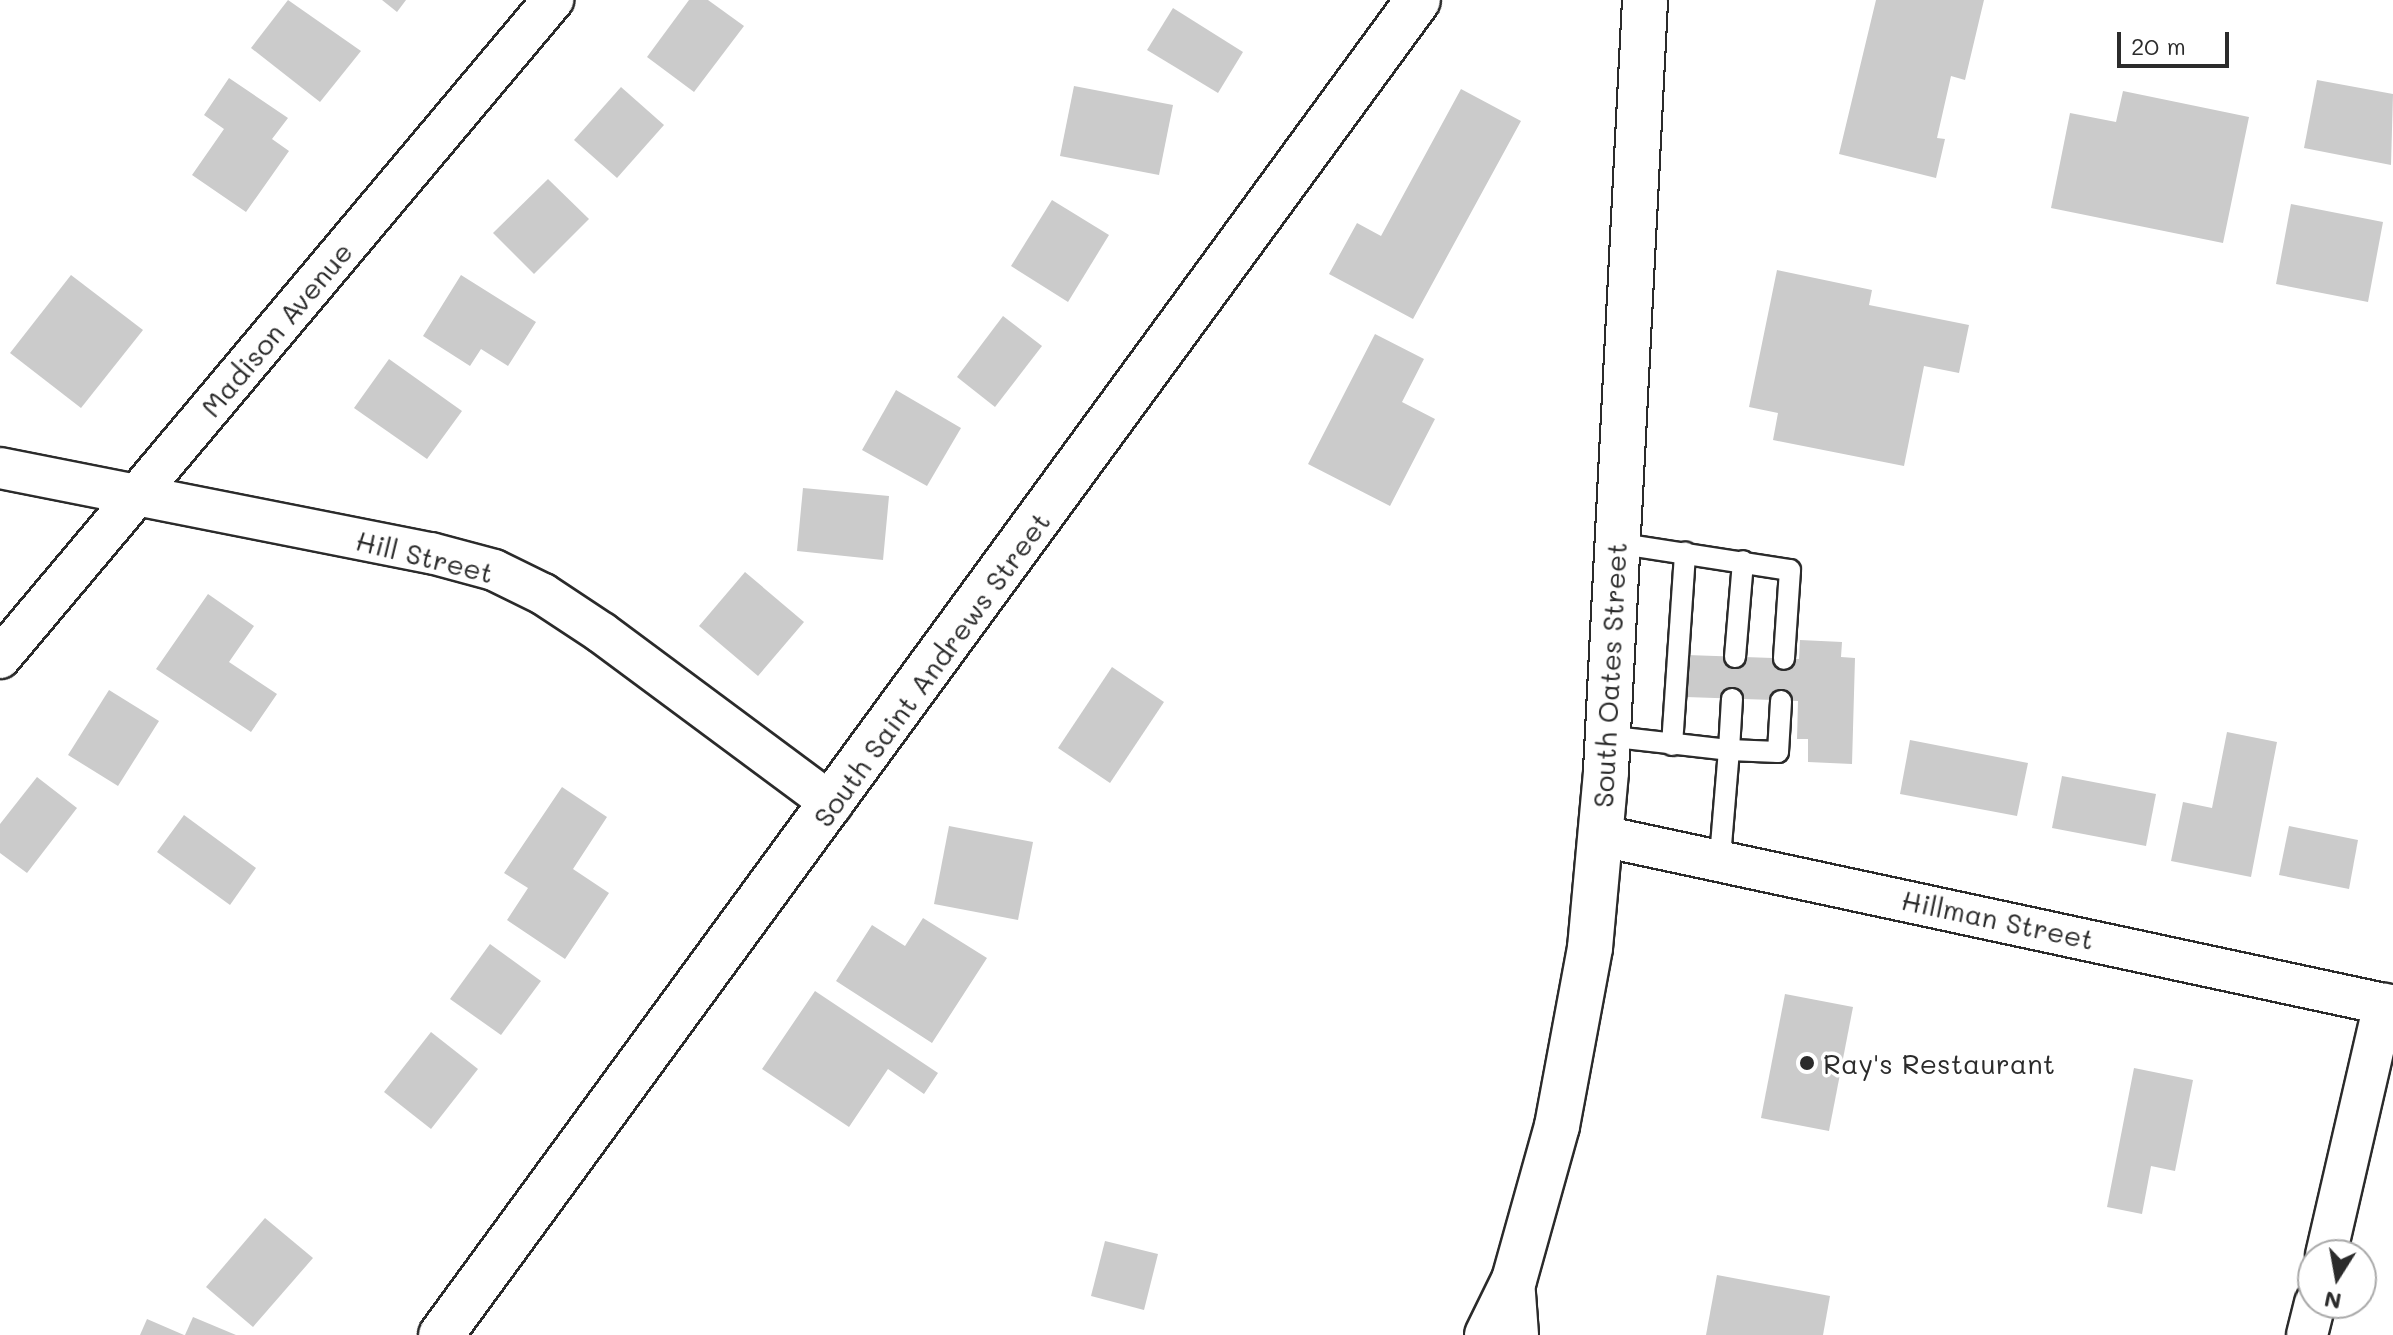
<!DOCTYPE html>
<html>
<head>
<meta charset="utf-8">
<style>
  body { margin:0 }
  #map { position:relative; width:2393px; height:1335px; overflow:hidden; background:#fff; font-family:Mali,sans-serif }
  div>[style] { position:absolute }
  .building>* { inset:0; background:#cbcbcb }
  .roads { filter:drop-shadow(2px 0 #2b2b2b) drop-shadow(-2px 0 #2b2b2b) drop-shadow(0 2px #2b2b2b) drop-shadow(0 -2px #2b2b2b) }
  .lane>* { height:20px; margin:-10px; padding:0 10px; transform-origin:10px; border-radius:10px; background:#fff }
  .street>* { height:40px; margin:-20px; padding:0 20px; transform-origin:20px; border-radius:20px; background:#fff }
  .secondary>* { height:44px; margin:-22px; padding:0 22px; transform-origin:22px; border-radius:22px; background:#fff }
  .primary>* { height:44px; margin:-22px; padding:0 22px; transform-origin:22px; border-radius:22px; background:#fff }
  .dots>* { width:22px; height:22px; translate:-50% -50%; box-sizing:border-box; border:4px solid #fff; border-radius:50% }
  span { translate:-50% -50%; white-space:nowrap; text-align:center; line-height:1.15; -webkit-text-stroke:7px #fff; paint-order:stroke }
  .street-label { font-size:28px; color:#2b2b2b }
  .poi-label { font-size:28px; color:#2b2b2b }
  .left { translate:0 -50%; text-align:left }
  .north { position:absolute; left:2297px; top:1239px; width:80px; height:80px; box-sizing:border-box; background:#fff; border:2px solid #aaa; border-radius:50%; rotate:191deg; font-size:22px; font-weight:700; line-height:32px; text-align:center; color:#2b2b2b }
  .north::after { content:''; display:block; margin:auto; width:28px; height:36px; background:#2b2b2b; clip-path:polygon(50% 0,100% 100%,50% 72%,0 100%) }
  .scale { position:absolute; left:2117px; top:32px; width:112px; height:36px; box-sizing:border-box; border:4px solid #2b2b2b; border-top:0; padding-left:10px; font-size:24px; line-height:28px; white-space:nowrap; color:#2b2b2b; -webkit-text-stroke:6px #fff; paint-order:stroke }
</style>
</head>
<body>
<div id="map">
  <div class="building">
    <i style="clip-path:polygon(288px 0,361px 51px,320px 102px,251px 48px)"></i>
    <i style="clip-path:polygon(382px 0,406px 0,397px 12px)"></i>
    <i style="clip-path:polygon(689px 0,708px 0,744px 26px,694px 92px,647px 57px)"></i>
    <i style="clip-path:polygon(1876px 0,1984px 0,1965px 80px,1951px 76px,1937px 138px,1945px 139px,1936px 178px,1839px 154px)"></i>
    <i style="clip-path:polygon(1173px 8px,1243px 52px,1218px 93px,1147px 50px)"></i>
    <i style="clip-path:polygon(229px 78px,288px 118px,272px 139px,289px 151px,246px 212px,192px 175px,224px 129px,204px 115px)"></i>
    <i style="clip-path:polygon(2317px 80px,2393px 94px,2391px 165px,2304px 148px)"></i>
    <i style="clip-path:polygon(1074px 86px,1173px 105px,1159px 175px,1060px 156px)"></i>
    <i style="clip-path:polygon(621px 87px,664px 125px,617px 178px,574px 140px)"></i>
    <i style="clip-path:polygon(1461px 89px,1521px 121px,1413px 319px,1329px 274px,1357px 223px,1381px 236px)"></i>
    <i style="clip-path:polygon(2123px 91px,2249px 117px,2223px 243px,2051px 208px,2070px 113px,2116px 122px)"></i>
    <i style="clip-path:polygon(548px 179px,589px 219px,534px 274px,493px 233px)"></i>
    <i style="clip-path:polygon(1052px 200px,1109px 235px,1068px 302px,1011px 266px)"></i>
    <i style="clip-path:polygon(2291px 204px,2383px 222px,2368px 302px,2276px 284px)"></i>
    <i style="clip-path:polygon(1777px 270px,1872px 290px,1869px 305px,1969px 325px,1959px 373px,1924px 366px,1904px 466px,1773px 440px,1778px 413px,1749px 407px)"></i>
    <i style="clip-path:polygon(71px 275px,143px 330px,81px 408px,10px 353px)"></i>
    <i style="clip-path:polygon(461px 275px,536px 322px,508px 366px,481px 349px,470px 366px,423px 336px)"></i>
    <i style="clip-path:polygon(1003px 316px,1042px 346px,995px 407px,957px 377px)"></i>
    <i style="clip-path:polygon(1375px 334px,1424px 359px,1402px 402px,1435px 419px,1390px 506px,1308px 464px)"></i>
    <i style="clip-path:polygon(389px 359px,462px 411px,427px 459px,354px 408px)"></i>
    <i style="clip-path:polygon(896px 390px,961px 428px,927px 486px,862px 450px)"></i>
    <i style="clip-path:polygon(803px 488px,889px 496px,883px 560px,797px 551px)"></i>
    <i style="clip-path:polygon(745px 572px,804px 622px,758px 676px,699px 626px)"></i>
    <i style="clip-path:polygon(208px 594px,254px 626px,229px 662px,277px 694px,251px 732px,156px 669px)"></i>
    <i style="clip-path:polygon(1800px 640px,1842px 642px,1841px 657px,1855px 658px,1852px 764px,1808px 762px,1808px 739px,1797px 739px,1798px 701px,1686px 697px,1687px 655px,1799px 659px)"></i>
    <i style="clip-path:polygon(1112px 667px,1164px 702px,1110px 783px,1058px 748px)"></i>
    <i style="clip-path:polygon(109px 690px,159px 721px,118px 786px,68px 755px)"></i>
    <i style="clip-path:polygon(2227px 732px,2277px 742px,2251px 877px,2171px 861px,2183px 802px,2212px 808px)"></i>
    <i style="clip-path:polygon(1910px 740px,2028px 763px,2017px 816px,1900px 794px)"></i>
    <i style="clip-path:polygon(2062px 776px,2156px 794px,2146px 846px,2052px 828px)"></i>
    <i style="clip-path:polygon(37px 777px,77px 808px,27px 873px,0 853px,0 824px)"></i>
    <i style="clip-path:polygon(562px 787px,607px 817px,573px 869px,609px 893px,565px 959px,507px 920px,528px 888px,504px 873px)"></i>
    <i style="clip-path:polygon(184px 815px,256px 868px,230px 905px,157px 852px)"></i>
    <i style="clip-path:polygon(949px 826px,1033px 842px,1018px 920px,934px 904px)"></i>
    <i style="clip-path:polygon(2289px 826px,2358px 840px,2349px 889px,2279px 875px)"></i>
    <i style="clip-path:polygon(923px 918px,987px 958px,932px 1043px,836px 981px,872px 925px,905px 946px)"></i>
    <i style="clip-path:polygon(490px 944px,541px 981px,501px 1035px,450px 999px)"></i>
    <i style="clip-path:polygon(815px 991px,938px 1073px,924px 1094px,888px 1069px,849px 1127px,762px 1069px)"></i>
    <i style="clip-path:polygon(1785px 994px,1853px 1007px,1829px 1131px,1761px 1118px)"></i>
    <i style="clip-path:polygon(431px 1032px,478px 1069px,431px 1129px,384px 1092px)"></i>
    <i style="clip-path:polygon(2134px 1068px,2193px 1080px,2175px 1171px,2151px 1166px,2142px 1214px,2107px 1207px)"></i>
    <i style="clip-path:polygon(265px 1218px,313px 1258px,253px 1327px,206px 1287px)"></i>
    <i style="clip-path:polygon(1105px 1241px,1158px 1254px,1144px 1310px,1091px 1296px)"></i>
    <i style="clip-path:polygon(1717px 1275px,1830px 1296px,1823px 1335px,1706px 1335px)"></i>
    <i style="clip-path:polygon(193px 1317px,236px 1335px,185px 1335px)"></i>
    <i style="clip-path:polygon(147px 1319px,184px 1335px,140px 1335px)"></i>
  </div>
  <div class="roads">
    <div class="lane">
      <i style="left:1615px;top:543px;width:177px;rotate:8.8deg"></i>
      <i style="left:1790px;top:570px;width:89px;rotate:93.9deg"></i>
      <i style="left:1735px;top:657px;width:96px;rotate:-85.2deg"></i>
      <i style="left:1732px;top:699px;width:51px;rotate:93.4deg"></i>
      <i style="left:1729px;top:750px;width:49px;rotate:2.3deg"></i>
      <i style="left:1778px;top:752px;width:51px;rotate:-86.6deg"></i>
      <i style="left:1606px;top:736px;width:124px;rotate:6.5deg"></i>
      <i style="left:1729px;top:750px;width:108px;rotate:94.8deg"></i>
      <i style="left:1672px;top:745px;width:193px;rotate:-86.1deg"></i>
    </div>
    <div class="street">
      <i style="left:0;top:468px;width:439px;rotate:11.2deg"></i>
      <i style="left:431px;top:553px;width:65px;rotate:15.1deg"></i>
      <i style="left:494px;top:570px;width:55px;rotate:26.1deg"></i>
      <i style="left:543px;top:594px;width:71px;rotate:33.5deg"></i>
      <i style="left:602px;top:633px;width:287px;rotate:36.6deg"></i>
      <i style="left:0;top:658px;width:860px;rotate:-49.96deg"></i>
      <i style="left:1602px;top:836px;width:809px;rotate:12.13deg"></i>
      <i style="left:2326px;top:1255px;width:258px;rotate:-77deg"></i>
      <i style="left:1514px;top:1280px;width:55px;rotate:85.8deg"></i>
      <i style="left:2307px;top:1335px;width:33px;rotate:-76deg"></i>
    </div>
    <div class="secondary">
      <i style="left:441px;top:1335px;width:1654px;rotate:-53.8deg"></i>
    </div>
    <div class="primary">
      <i style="left:1487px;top:1335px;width:61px;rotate:-63.9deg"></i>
      <i style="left:1514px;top:1280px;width:160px;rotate:-74.4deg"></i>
      <i style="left:1557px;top:1126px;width:181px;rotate:-79.5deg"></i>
      <i style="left:1590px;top:948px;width:178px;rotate:-84.8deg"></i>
      <i style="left:1606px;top:771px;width:772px;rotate:-87.1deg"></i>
    </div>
  </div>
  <div class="dots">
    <i style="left:1807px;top:1063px;background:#2b2b2b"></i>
  </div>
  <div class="street-label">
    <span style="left:276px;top:329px;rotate:-50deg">Madison Avenue</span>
    <span style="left:425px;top:556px;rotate:14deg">Hill Street</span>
    <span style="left:931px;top:669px;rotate:-54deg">South Saint Andrews Street</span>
    <span style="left:1609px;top:675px;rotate:-87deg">South Oates Street</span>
    <span style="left:1998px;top:919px;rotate:12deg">Hillman Street</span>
  </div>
  <div class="poi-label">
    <span class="left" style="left:1823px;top:1063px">Ray's Restaurant</span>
  </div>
  <div class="north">N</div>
  <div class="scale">20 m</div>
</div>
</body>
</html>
